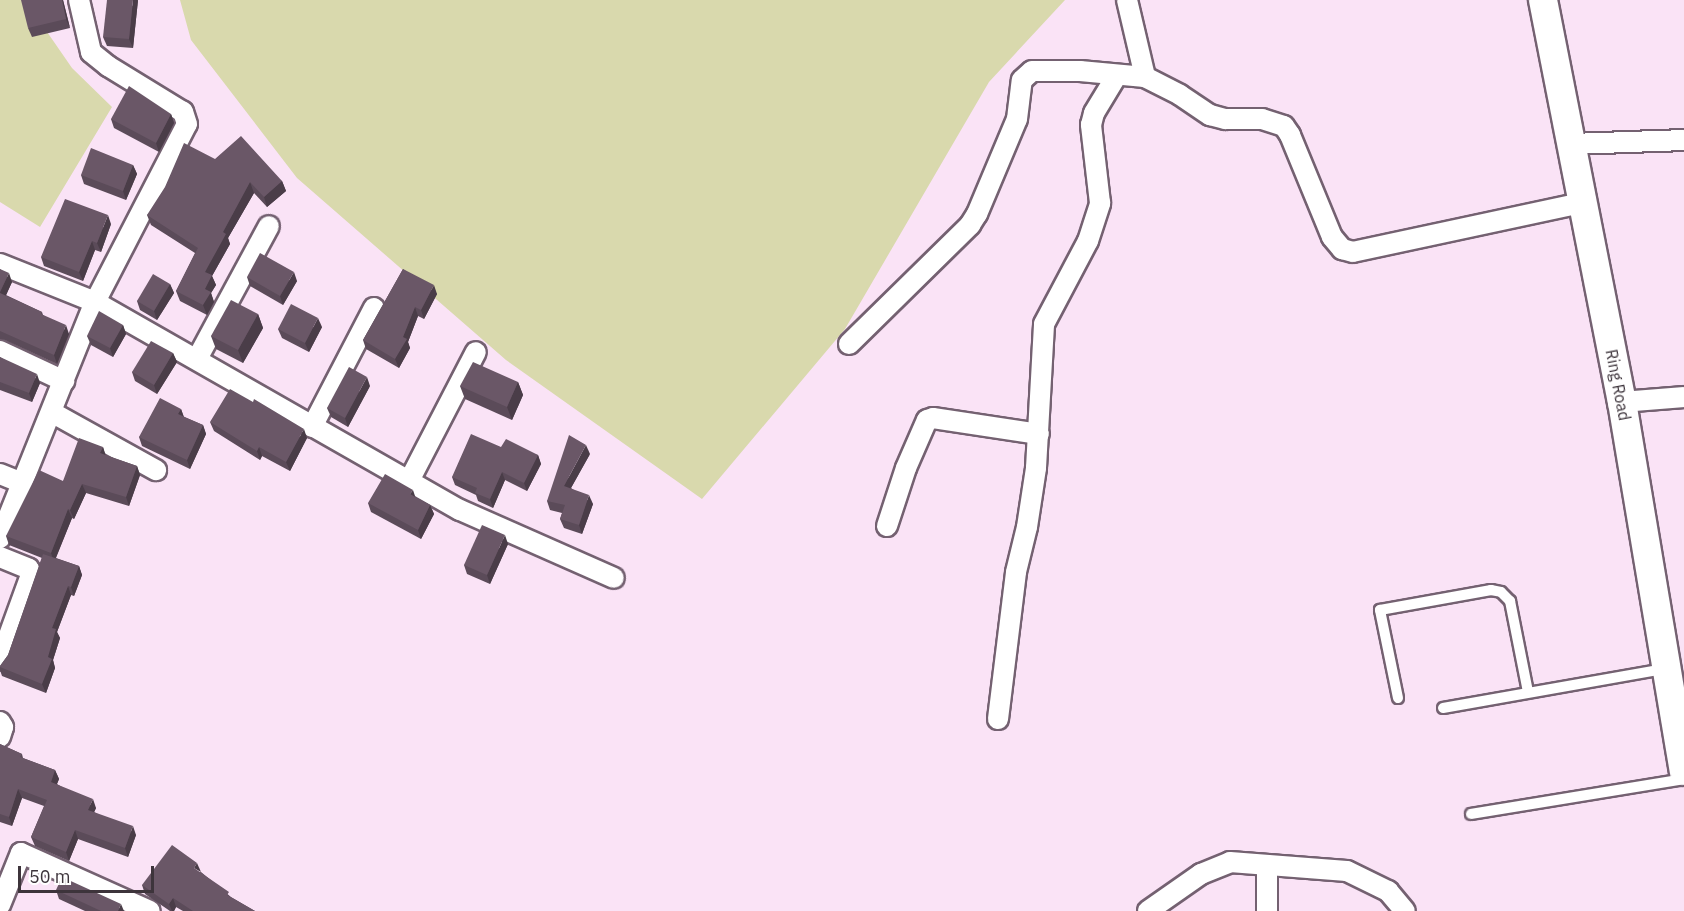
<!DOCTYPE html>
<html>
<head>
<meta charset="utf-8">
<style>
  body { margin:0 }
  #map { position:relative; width:1684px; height:911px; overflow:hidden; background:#fae3f6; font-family:"IBM Plex Sans",sans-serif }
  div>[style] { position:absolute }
  .green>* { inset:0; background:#d9d9ad }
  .roads { filter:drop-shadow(2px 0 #746171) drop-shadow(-2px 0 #746171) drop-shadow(0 2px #746171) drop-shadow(0 -2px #746171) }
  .lane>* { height:10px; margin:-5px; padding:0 5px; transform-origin:5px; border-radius:5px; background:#fff }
  .street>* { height:20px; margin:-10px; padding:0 10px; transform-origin:10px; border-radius:10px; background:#fff }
  .secondary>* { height:28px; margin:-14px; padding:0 14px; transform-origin:14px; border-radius:14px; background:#fff }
  .wall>* { inset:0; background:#5b4b59 }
  .shaded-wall>* { inset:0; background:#4a3d48 }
  .building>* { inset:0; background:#6a5767 }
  span { translate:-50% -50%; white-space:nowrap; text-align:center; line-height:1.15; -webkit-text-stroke:6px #fff; paint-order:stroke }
  .street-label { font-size:16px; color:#3d343b }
  .scale { position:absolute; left:18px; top:866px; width:136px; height:27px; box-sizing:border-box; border:3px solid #3d343b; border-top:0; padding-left:8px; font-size:18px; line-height:21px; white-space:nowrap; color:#3d343b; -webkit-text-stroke:4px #fff; paint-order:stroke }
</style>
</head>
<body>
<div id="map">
  <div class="green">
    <i style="clip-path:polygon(0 0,25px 0,72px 68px,112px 107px,40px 227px,0 202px)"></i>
    <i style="clip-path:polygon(180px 0,1065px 0,989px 82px,845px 329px,702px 499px,506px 360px,297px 178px,191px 40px)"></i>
  </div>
  <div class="roads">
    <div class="lane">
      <i style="left:1398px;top:698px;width:90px;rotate:-101.6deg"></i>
      <i style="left:1380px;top:610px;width:113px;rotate:-10.2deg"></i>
      <i style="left:1491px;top:590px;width:10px;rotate:11deg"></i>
      <i style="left:1501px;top:592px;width:13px;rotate:45deg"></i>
      <i style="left:1510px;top:601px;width:93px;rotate:78.8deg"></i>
      <i style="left:1443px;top:708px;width:225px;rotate:-10deg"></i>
      <i style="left:1471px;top:814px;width:216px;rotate:-9.3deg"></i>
    </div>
    <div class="street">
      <i style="left:1127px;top:0;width:79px;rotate:76.8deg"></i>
      <i style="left:1571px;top:144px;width:113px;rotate:-2deg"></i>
      <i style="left:0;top:264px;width:102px;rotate:21.8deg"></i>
      <i style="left:95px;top:302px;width:420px;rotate:29.7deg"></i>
      <i style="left:460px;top:510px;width:168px;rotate:23.8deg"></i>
      <i style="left:849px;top:344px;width:170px;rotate:-44.5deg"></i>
      <i style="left:970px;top:225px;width:13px;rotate:-58deg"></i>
      <i style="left:977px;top:214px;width:103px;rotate:-67.2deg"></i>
      <i style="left:1017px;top:119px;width:39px;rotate:-83deg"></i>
      <i style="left:1022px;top:80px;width:13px;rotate:-42deg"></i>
      <i style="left:1032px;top:71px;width:48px"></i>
      <i style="left:1080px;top:71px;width:65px;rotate:5.3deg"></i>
      <i style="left:1145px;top:77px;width:39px;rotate:27deg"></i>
      <i style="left:1180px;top:95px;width:36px;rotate:34deg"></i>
      <i style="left:1210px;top:115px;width:16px;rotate:15deg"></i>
      <i style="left:1225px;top:119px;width:37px"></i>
      <i style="left:1262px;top:119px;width:23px;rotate:18deg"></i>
      <i style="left:1284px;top:126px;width:11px;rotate:56deg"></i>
      <i style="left:1290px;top:135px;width:110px;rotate:67.6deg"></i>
      <i style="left:1332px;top:237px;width:16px;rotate:50deg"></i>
      <i style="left:1342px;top:249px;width:11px;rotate:15deg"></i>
      <i style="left:1353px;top:252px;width:233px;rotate:-12.1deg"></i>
      <i style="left:0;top:351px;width:71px;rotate:25.1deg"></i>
      <i style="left:197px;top:359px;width:151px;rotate:-61.6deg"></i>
      <i style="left:1622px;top:402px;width:62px;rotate:-4.6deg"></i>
      <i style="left:53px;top:413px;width:118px;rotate:29deg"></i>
      <i style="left:312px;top:427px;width:134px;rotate:-62.5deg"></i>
      <i style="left:0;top:474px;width:24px;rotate:22deg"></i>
      <i style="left:409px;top:481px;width:145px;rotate:-62.6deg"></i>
      <i style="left:887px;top:526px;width:61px;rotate:-71.9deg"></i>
      <i style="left:906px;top:468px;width:52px;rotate:-66.4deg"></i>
      <i style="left:927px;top:420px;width:6px;rotate:-18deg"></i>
      <i style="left:933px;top:418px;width:107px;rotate:8.6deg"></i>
      <i style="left:0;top:538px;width:254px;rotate:-68.1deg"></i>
      <i style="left:95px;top:302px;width:200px;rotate:-62.7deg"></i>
      <i style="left:187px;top:124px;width:13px;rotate:-108deg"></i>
      <i style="left:183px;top:112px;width:88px;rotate:-148.5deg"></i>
      <i style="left:108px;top:66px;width:22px;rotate:-141deg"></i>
      <i style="left:91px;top:52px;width:53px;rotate:-103deg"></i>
      <i style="left:0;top:557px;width:31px;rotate:22deg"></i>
      <i style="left:29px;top:569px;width:6px;rotate:72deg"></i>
      <i style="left:31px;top:575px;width:90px;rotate:110deg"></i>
      <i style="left:998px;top:719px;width:148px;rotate:-83deg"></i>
      <i style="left:1016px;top:572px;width:46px;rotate:-76.3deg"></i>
      <i style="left:1027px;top:527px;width:60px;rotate:-81.3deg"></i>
      <i style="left:1036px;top:468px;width:144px;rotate:-86.8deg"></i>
      <i style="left:1044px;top:324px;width:94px;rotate:-62.1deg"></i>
      <i style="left:1088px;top:241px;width:40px;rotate:-72deg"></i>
      <i style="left:1100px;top:203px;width:79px;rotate:-96.6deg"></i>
      <i style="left:1091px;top:125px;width:12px;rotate:-76deg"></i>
      <i style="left:1094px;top:113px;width:44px;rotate:-58.8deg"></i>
      <i style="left:0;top:722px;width:6px;rotate:59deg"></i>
      <i style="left:3px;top:727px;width:10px;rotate:107deg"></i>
      <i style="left:0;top:905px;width:56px;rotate:-68deg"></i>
      <i style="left:21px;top:853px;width:141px;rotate:24.2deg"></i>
      <i style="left:1148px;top:911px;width:65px;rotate:-34.9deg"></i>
      <i style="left:1201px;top:874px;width:31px;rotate:-22deg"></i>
      <i style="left:1230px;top:862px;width:117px;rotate:4.4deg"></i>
      <i style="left:1347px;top:871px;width:46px;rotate:26deg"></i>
      <i style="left:1388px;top:891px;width:26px;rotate:50deg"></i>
      <i style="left:1267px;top:911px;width:46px;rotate:-90deg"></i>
    </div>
    <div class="secondary">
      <i style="left:1543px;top:0;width:410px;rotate:78.9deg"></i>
      <i style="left:1622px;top:402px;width:374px;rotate:80.5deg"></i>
    </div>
  </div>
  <div class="wall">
    <i style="clip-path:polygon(63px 0,70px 28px,32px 37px,28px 28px)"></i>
    <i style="clip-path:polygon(138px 0,133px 48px,107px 46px,103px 37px)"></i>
    <i style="clip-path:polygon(171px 114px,174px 123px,159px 152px,114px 128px,111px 119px)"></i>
    <i style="clip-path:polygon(215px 159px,282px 181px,286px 191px,267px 207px,254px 193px,228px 238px,230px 244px,212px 276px,216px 285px,211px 293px,214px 302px,207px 315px,180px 301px,176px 291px,195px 253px,151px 225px,147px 215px)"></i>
    <i style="clip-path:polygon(133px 165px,137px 174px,126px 200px,84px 184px,81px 175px)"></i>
    <i style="clip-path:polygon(111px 224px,101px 252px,95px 250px,83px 281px,44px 266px,41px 257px)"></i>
    <i style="clip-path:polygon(0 269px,12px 282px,6px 295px,42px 312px,43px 315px,69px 334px,57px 364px,5px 340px,0 339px)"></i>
    <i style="clip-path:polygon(403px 269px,437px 294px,424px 319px,418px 316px,408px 342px,410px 348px,399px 368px,366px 349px,363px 340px)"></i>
    <i style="clip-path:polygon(247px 277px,297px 281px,283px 305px,250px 286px)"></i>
    <i style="clip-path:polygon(170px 284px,174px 293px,157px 320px,140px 310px,137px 301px)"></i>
    <i style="clip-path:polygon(258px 314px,263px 328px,243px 363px,216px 349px,211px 336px)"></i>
    <i style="clip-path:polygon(123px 325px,126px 334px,113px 357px,91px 345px,87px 336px)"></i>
    <i style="clip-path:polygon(322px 327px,309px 352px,282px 338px,278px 329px)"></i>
    <i style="clip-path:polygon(173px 353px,177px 362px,157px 394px,135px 381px,132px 372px)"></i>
    <i style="clip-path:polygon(0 357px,40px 383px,32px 402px,0 390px)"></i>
    <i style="clip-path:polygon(518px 382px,523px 395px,512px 420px,465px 399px,460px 386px)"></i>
    <i style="clip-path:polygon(370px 386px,348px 427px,331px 417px,327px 408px)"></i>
    <i style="clip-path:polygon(181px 409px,184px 417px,203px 425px,206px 434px,190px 469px,142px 446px,139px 437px)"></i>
    <i style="clip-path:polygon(210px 422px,307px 438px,290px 471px,262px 456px,260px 460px,214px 431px)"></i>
    <i style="clip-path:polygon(103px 447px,105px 455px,137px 466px,140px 475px,129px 506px,86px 493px,74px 519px,72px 518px,56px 558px,79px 566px,82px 575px,74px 596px,71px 595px,57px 632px,60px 638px,53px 660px,55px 668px,46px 693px,2px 676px,0 670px,0 666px,8px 655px,42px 558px,9px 545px,6px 536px,63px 481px)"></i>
    <i style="clip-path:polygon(501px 447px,538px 455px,541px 464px,527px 491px,505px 480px,493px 508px,478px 501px,476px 495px,455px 485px,452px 477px)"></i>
    <i style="clip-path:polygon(590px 454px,571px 488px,593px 504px,582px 534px,564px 528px,560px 519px,562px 513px,550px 510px,547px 501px)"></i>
    <i style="clip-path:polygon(415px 497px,430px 505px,434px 514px,421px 539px,371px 512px,368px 503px)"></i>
    <i style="clip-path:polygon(508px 544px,490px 584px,467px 574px,464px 565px)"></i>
    <i style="clip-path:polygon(0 744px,22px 754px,23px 758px,55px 770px,59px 779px,57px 784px,96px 808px,94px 812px,136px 835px,128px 857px,78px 839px,69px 861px,35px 846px,31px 837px,44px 806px,22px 798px,12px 826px,0 822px)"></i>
    <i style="clip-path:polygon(201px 872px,231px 897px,255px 911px,183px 911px,176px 907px,174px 911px,170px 911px,145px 894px,142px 885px)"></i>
    <i style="clip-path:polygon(56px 890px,124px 911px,85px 911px,59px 899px)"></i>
  </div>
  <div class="shaded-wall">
    <i style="clip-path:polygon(62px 0,63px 0,70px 28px,66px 19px)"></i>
    <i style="clip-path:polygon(133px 0,138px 0,133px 48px,129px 39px)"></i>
    <i style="clip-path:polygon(171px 114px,174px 123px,159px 152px,156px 143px)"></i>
    <i style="clip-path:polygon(133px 165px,137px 174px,126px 200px,123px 191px)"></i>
    <i style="clip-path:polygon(282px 181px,286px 191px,267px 207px,264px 197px)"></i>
    <i style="clip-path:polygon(250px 182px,254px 193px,228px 238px,230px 244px,212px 276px,216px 285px,211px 293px,214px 302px,207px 315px,203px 305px,205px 289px,205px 272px,223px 232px)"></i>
    <i style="clip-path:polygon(108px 215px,111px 224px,101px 252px,97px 243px)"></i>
    <i style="clip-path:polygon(92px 241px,95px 250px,83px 281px,79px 272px)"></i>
    <i style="clip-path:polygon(294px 272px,297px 281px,283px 305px,280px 296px)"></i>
    <i style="clip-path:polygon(9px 273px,12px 282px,3px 302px,0 292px)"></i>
    <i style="clip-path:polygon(170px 284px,174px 293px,157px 320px,154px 311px)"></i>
    <i style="clip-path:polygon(434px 285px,437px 294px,424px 319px,421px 310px)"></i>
    <i style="clip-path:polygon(415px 307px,418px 316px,408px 342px,410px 348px,399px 368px,395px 359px,403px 337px)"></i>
    <i style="clip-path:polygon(258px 314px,263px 328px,243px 363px,238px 350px)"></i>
    <i style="clip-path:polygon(318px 318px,322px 327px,309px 352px,305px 343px)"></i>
    <i style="clip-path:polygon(66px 325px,69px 334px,57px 364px,54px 355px)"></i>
    <i style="clip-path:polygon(123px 325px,126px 334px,113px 357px,110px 348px)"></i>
    <i style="clip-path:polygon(173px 353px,177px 362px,157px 394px,154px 385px)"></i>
    <i style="clip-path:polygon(37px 374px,40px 383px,32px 402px,29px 393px)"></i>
    <i style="clip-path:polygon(367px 377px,370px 386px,348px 427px,345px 418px)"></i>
    <i style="clip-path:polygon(518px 382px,523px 395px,512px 420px,507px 407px)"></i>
    <i style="clip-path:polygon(181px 409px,184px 418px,178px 414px)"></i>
    <i style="clip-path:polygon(203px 425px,206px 434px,190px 469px,187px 460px)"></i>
    <i style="clip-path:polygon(304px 429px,307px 438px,290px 471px,286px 462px)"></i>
    <i style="clip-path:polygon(586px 445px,590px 454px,567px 495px,564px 486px)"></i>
    <i style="clip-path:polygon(103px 447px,106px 456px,100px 453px)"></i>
    <i style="clip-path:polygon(259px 447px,262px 456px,260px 460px,257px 451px)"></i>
    <i style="clip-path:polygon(538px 455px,541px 464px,527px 491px,524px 483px)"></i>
    <i style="clip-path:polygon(137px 466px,140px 475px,129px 506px,126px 497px)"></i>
    <i style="clip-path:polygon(502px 472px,505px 480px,493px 508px,490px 499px)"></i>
    <i style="clip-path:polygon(82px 484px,86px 493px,74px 519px,70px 510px)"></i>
    <i style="clip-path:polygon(413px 490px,416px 499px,410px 494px)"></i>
    <i style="clip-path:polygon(589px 495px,593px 504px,582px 534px,579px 525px)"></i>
    <i style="clip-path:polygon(430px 505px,434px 514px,421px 539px,418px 530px)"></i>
    <i style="clip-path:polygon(68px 509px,72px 518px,54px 562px,51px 553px)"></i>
    <i style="clip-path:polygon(505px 535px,508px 544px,490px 584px,487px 575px)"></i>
    <i style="clip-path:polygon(79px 566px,82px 575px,74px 596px,71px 587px)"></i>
    <i style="clip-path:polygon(68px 586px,71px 595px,57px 632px,60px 638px,53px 660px,55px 668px,46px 693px,42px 684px,52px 628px)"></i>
    <i style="clip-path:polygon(55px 770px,59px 779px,54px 791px,51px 782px)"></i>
    <i style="clip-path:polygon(18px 789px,22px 798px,12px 826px,9px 817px)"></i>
    <i style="clip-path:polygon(93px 799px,96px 808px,91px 819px,88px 810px)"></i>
    <i style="clip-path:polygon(133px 826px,136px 835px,128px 857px,125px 848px)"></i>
    <i style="clip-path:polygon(75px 830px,78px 839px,69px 861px,66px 852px)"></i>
    <i style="clip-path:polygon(197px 863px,201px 872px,194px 868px)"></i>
    <i style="clip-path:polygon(173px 898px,176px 907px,174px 911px,172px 911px,169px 904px)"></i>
    <i style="clip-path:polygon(121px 904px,124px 911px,118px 911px)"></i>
  </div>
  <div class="building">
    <i style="clip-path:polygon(21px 0,62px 0,66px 19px,28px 28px)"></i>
    <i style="clip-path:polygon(107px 0,133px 0,129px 39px,103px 37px)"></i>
    <i style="clip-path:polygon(129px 86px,171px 114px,156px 143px,111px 119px)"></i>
    <i style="clip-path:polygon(241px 136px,282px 181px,264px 197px,250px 182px,223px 232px,226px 234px,205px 272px,212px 275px,205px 289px,211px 292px,203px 305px,176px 291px,198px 248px,147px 215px,165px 187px,184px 143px,215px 159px)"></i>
    <i style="clip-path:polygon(91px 148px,133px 165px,123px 191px,81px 175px)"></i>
    <i style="clip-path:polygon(65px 199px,108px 215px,97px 243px,92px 241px,79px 272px,41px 257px)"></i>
    <i style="clip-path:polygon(260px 253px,294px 272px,280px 296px,247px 277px)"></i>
    <i style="clip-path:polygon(0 269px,9px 273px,0 292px)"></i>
    <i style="clip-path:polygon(403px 269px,434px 285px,421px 310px,415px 307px,403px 337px,407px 339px,395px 359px,363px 340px)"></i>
    <i style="clip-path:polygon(153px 274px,170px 284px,154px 311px,137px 301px)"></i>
    <i style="clip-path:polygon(0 293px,42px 312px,41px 314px,66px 325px,54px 355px,0 331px)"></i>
    <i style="clip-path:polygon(231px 300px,258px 314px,238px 350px,211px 336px)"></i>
    <i style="clip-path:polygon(291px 304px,318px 318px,305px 343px,278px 329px)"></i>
    <i style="clip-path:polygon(99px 311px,123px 325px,110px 348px,87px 336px)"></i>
    <i style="clip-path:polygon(151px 341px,173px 353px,154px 385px,132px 372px)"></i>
    <i style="clip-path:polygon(0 357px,37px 374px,29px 393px,0 382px)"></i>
    <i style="clip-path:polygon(473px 362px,518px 382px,507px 407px,460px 386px)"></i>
    <i style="clip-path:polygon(349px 367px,367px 377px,345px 418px,327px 408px)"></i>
    <i style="clip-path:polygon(230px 389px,253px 402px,254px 399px,304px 429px,286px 462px,259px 447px,257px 451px,210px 422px)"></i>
    <i style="clip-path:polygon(160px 398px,181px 409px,178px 414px,203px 425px,187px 460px,139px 437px)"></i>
    <i style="clip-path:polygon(471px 434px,501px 447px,506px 439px,538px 455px,524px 483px,502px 472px,490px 499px,475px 493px,477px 488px,452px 477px)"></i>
    <i style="clip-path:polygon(569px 435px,586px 445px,564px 486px,589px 495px,579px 525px,560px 519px,565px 505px,547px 501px)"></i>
    <i style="clip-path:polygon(79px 438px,103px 447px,100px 453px,137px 466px,126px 497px,82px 484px,70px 510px,68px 509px,51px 553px,6px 536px,39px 470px,63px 481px)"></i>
    <i style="clip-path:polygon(385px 474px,413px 490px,410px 494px,430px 505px,418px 530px,368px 503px)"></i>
    <i style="clip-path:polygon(482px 525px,505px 535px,487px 575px,464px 565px)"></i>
    <i style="clip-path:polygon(43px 554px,79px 566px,71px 587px,68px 586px,52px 628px,56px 629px,48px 657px,52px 659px,42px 684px,0 667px,0 666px,8px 655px)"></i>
    <i style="clip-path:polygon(0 744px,22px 754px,20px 757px,55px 770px,51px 782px,93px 799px,88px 810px,133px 826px,125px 848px,75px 830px,66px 852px,31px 837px,47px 800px,18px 789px,9px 817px,0 814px)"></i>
    <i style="clip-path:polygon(172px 845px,197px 863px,194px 868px,229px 892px,227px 895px,255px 911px,193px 911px,173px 898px,169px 904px,142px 885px)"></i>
    <i style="clip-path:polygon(62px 877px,121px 904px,118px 911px,101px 911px,56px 890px)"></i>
  </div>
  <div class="street-label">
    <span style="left:1618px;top:385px;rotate:79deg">Ring Road</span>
  </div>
  <div class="scale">50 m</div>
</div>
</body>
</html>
